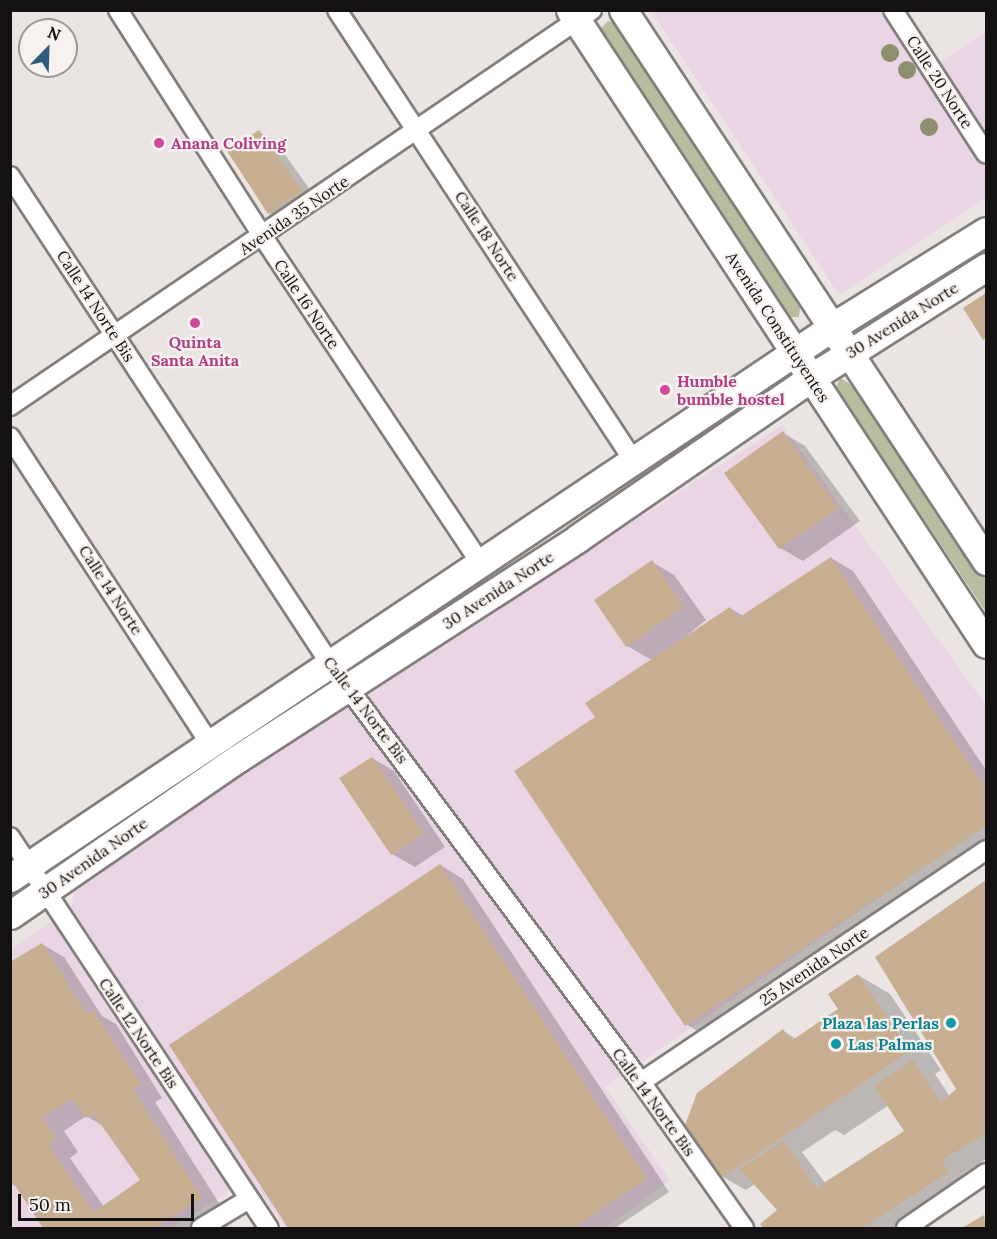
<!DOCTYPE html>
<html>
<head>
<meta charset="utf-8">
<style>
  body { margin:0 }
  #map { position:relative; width:997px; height:1239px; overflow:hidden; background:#eae5e2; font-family:Lora,serif }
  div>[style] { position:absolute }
  .commercial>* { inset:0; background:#ead5e4 }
  .green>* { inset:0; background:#b7bd9e }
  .shadow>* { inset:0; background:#0003 }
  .building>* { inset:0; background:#c8ae90 }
  .roads { filter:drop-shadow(2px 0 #837e7b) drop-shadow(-2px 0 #837e7b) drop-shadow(0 2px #837e7b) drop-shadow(0 -2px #837e7b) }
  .street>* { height:18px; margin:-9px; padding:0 9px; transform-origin:9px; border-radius:9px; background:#fff }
  .secondary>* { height:27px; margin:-13.5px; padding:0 13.5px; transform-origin:13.5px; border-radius:13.5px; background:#fff }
  .trees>* { width:18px; height:18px; margin:-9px; border-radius:50%; background:#8e8f6c }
  .dots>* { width:16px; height:16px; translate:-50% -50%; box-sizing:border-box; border:3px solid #f7f2ef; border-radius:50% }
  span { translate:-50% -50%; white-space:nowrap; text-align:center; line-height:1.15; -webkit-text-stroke:4.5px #f7f2ef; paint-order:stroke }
  .street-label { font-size:16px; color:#131111 }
  .hotel-label { font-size:16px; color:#b23c85; font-weight:700 }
  .left { translate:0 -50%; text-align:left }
  .culture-label { font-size:16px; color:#0d838f; font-weight:700 }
  .right { translate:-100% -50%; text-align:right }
  .frame { position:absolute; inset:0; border:12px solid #131111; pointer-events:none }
  .north { position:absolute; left:18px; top:18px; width:60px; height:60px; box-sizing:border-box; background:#f7f2ef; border:2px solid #9c9896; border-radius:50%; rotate:23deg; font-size:16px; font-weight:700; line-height:24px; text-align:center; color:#131111 }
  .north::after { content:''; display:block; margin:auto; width:21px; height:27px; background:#2e5c7b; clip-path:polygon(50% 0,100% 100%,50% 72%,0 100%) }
  .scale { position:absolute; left:18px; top:1194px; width:176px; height:27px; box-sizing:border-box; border:3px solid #131111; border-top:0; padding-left:8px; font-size:18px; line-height:21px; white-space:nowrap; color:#131111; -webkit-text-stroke:4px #f7f2ef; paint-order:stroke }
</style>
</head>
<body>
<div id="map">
  <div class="commercial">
    <i style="clip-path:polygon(651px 11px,903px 11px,938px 63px,986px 31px,986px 198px,839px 295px)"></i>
    <i style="clip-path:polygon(782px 425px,986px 705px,986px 824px,605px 1087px,670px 1180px,605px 1228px,286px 1228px,250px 1179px,171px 1228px,11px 1228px,11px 949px,72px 907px,74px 885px)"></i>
  </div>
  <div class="green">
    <i style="clip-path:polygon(608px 21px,617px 24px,800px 307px,799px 317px,789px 317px,600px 29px)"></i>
    <i style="clip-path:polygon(986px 244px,986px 249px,860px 333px,857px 328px)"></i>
    <i style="clip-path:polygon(840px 378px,852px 385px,986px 580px,986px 612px,836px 388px)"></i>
    <i style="clip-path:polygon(773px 381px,776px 386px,370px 651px)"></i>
    <i style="clip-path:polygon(311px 692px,308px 698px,73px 855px,66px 855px)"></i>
  </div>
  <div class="shadow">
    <i style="clip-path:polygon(259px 132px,276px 142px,318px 201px,286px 223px,269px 213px)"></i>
    <i style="clip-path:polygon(986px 295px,986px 337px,966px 308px)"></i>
    <i style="clip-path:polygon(783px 433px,805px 446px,860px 521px,803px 561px,780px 548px,726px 474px)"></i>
    <i style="clip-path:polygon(831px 558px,853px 571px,986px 770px,986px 853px,709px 1038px,686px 1024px,597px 718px,652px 660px,627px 646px,652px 562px,674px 575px,706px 620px,674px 646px,730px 608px,743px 616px)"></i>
    <i style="clip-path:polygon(372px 758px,394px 771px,445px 847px,415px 867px,392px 854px)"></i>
    <i style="clip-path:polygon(440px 865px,463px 879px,669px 1192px,615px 1228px,290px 1228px,171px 1046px)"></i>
    <i style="clip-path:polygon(evenodd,986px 882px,986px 1159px,963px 1174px,971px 1185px,905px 1228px,765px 1228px,762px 1225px,779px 1211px,755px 1184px,746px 1190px,723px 1177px,783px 1031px,796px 1039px,840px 1010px,858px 975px,890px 994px,941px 1070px,935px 1074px,950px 1097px,958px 1090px,877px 957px,986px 882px,889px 1105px,906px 1132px,826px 1184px,802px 1152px,835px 1130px,844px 1135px,889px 1105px)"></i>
    <i style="clip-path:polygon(evenodd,42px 944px,64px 957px,102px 1016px,116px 1024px,162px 1098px,155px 1102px,224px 1211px,197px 1228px,45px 1228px,19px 1188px,10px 1183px,10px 964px,42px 944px,86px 1116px,105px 1127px,142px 1181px,104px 1207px,70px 1158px,78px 1152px,64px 1131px,86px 1116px)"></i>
    <i style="clip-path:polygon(984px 1217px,986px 1228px,965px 1228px)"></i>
  </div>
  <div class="building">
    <i style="clip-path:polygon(259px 130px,302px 191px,268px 214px,227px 151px)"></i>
    <i style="clip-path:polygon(986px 293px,986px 338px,983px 340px,963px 308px)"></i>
    <i style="clip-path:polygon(783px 431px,838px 508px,779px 549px,724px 473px)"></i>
    <i style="clip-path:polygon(831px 557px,986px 789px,986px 826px,685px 1026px,514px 771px,595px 717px,585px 703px,730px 607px,738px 618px)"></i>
    <i style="clip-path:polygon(652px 560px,684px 607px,626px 647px,594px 600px)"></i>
    <i style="clip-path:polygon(372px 757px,424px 833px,391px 855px,339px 778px)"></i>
    <i style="clip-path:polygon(440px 864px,647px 1179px,573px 1228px,288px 1228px,169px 1045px)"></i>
    <i style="clip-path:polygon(986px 880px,986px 1133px,942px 1160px,949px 1172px,862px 1228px,763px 1228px,760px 1224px,777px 1210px,740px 1169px,784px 1140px,816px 1188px,904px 1131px,874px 1086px,913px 1060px,941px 1103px,956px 1089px,875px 957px)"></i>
    <i style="clip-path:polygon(evenodd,42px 943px,87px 1014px,93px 1010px,141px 1084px,133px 1089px,202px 1198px,154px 1228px,43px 1228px,10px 1178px,10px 962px,42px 943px,72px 1098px,86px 1118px,93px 1113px,140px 1180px,94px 1212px,48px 1145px,57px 1139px,42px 1118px,72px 1098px)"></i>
    <i style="clip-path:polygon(858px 974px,910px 1051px,722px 1178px,685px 1125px,697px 1093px,783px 1029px,791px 1041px,838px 1009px,828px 994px)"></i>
    <i style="clip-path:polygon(984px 1215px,986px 1228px,962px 1228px)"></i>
  </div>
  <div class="roads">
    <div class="street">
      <i style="left:118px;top:10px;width:269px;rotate:57.4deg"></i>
      <i style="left:263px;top:237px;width:393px;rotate:56.3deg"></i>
      <i style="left:337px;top:10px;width:542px;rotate:56.66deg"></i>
      <i style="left:893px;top:10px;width:171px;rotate:57.1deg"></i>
      <i style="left:10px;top:176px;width:585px;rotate:56.72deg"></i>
      <i style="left:331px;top:665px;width:520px;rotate:53.37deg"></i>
      <i style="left:641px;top:1082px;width:179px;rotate:54.8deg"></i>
      <i style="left:10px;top:406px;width:704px;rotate:-34.23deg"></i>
      <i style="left:10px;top:437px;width:366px;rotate:56.9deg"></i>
      <i style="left:10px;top:837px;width:469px;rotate:56.5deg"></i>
      <i style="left:641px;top:1082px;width:416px;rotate:-33.9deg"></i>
      <i style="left:201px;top:1228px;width:56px;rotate:-31.1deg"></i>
      <i style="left:906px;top:1228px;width:97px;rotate:-34.5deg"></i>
    </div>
    <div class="secondary">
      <i style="left:570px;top:10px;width:758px;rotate:56.73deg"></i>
      <i style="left:623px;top:10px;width:660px;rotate:56.62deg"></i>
      <i style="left:10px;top:878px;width:1003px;rotate:-33.82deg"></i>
      <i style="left:843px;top:320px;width:168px;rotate:-31.9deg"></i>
      <i style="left:10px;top:915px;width:275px;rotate:-34.5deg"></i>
      <i style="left:237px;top:759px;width:406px;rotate:-32.9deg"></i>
      <i style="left:578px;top:538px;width:284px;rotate:-34.5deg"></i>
      <i style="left:812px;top:377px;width:206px;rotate:-32.3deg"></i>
    </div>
  </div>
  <div class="trees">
    <i style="left:890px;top:53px"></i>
    <i style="left:907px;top:70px"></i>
    <i style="left:929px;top:127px"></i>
  </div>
  <div class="dots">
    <i style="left:159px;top:143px;background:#d1479c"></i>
    <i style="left:195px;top:323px;background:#d1479c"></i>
    <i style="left:665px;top:390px;background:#d1479c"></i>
    <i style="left:951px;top:1023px;background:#0f9aa8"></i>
    <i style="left:836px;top:1044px;background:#0f9aa8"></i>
  </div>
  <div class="street-label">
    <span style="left:940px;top:82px;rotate:57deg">Calle 20 Norte</span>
    <span style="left:294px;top:215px;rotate:-34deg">Avenida 35 Norte</span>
    <span style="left:487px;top:236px;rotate:57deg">Calle 18 Norte</span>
    <span style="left:307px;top:304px;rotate:56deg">Calle 16 Norte</span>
    <span style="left:96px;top:306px;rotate:57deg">Calle 14 Norte Bis</span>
    <span style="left:902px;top:320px;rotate:-32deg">30 Avenida Norte</span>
    <span style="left:778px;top:327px;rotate:57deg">Avenida Constituyentes</span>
    <span style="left:111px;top:590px;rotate:57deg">Calle 14 Norte</span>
    <span style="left:498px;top:590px;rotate:-33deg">30 Avenida Norte</span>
    <span style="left:366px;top:710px;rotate:53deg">Calle 14 Norte Bis</span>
    <span style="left:93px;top:858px;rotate:-35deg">30 Avenida Norte</span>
    <span style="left:814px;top:966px;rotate:-34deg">25 Avenida Norte</span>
    <span style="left:139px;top:1033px;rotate:56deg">Calle 12 Norte Bis</span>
    <span style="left:654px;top:1102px;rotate:54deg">Calle 14 Norte Bis</span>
  </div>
  <div class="hotel-label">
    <span class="left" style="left:171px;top:143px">Anana Coliving</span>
    <span style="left:195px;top:351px">Quinta<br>Santa Anita</span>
    <span class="left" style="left:677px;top:390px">Humble<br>bumble hostel</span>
  </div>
  <div class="culture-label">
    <span class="right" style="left:939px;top:1023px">Plaza las Perlas</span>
    <span class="left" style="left:848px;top:1044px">Las Palmas</span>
  </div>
  <div class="frame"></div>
  <div class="north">N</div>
  <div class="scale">50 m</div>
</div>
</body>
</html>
